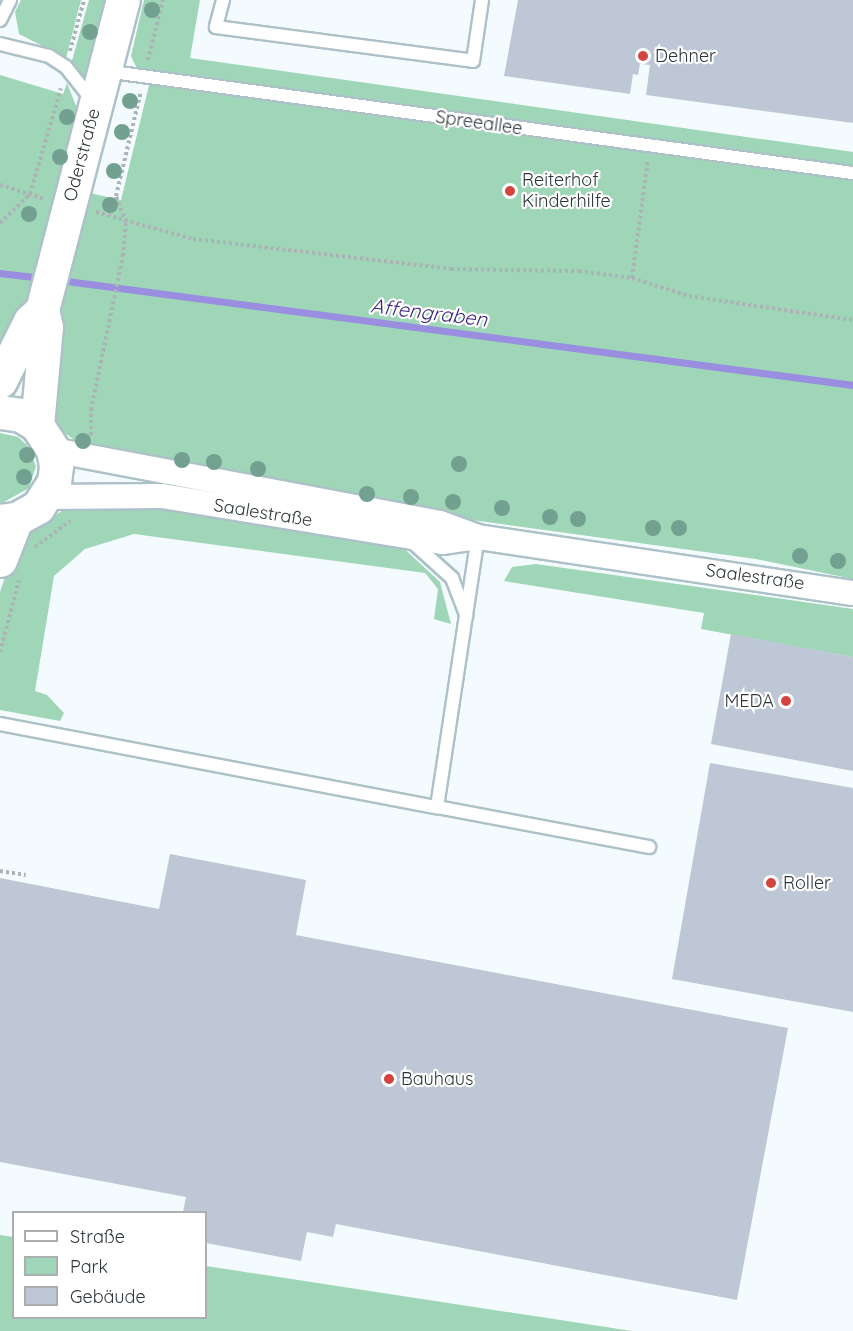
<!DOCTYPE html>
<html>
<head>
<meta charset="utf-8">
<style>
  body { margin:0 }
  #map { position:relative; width:853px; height:1331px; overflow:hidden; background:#f3fbfe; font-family:Quicksand,sans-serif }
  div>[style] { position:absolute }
  .green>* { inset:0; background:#9ed6b7 }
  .stream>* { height:7px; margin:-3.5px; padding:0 3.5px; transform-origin:3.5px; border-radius:3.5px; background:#998edf }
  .building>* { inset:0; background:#bdc7d6 }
  .path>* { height:4px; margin-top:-2px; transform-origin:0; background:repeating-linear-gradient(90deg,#abb3b6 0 3px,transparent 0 6px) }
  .roads { filter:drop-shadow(2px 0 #adc1c8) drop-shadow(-2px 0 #adc1c8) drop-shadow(0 2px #adc1c8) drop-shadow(0 -2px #adc1c8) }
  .lane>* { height:12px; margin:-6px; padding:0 6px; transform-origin:6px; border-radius:6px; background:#fff }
  .street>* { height:24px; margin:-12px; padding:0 12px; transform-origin:12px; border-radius:12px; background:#fff }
  .secondary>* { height:33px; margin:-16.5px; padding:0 16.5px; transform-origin:16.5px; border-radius:16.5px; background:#fff }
  .trees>* { width:16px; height:16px; margin:-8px; border-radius:50%; background:#73a191 }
  .dots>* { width:16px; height:16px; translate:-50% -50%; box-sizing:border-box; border:3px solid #fff; border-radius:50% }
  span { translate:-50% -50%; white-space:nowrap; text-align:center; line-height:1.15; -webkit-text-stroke:4.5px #fff; paint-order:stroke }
  .poi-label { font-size:18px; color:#2e3639 }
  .left { translate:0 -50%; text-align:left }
  .right { translate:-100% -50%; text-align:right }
  .street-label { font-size:18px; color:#2e3639 }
  .water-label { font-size:20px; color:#3c2280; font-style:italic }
  .legend { position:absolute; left:12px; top:1211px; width:195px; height:108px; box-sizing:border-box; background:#fff; border:2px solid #abafb0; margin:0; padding:8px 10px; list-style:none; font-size:18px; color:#2e3639 }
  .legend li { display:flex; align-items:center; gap:12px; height:30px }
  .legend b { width:30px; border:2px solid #abafb0 }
</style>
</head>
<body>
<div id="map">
  <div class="green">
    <i style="clip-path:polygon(21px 0,81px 0,66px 58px,19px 34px,15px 12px)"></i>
    <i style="clip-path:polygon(89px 0,106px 0,89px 77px,84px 78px,71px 64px)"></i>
    <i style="clip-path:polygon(144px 0,200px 0,190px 58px,853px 152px,853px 579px,756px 559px,385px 508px,85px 447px,63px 432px,50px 412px,46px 366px,85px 192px,121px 200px,152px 73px,138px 71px,131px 56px)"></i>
    <i style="clip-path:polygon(0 75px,63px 94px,67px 83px,80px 116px,26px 312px,0 367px)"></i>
    <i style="clip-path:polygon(0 433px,18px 437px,27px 445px,36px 466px,29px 488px,4px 502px,0 502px)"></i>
    <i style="clip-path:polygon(141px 501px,399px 544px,440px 582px,451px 624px,434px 619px,438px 589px,425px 573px,134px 534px,85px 549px,54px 576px,35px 691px,47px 695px,64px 713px,60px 721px,0 710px,0 592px,16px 544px,67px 507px)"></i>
    <i style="clip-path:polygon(536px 564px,853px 609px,853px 657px,701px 629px,704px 613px,504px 581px,512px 567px)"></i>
    <i style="clip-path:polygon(0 1235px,13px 1237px,14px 1318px,206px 1318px,206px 1266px,632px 1331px,0 1331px)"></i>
  </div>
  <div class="stream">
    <i style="left:0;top:273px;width:42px;rotate:6.8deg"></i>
    <i style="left:59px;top:280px;width:801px;rotate:7.53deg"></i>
  </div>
  <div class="building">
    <i style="clip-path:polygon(518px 0,853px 0,853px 123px,646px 95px,650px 65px,640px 64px,638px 75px,633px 74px,630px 94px,504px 76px)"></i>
    <i style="clip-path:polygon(731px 634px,853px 657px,853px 771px,711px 744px)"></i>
    <i style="clip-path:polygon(710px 763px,853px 788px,853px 1012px,672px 979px)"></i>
    <i style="clip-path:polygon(170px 854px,306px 880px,296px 935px,788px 1028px,737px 1300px,336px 1224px,333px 1237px,307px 1232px,301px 1261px,206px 1243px,206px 1212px,183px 1212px,186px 1197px,0 1162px,0 878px,159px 909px)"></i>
  </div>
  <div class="path">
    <i style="left:70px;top:51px;width:53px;rotate:-74.6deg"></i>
    <i style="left:148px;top:60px;width:62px;rotate:-76deg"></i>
    <i style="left:0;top:185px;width:47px;rotate:17.3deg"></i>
    <i style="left:96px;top:212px;width:101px;rotate:15.6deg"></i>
    <i style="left:193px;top:239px;width:260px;rotate:6.6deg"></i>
    <i style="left:451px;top:269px;width:128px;rotate:0.9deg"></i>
    <i style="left:579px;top:271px;width:53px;rotate:7.5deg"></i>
    <i style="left:632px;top:278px;width:60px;rotate:17.5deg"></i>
    <i style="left:689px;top:296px;width:166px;rotate:8.3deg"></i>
    <i style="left:0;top:223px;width:42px;rotate:-44deg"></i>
    <i style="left:30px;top:194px;width:110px;rotate:-73.7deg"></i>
    <i style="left:632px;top:278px;width:119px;rotate:-82.3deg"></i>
    <i style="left:91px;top:435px;width:25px;rotate:-90deg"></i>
    <i style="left:91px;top:410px;width:157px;rotate:-78.3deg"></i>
    <i style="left:123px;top:256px;width:34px;rotate:-85deg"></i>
    <i style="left:126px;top:222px;width:28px;rotate:-111deg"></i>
    <i style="left:116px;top:196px;width:108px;rotate:-76.6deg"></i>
    <i style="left:35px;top:547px;width:44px;rotate:-36.6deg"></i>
    <i style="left:0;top:652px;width:74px;rotate:-75.2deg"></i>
    <i style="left:0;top:871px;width:26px;rotate:9deg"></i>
  </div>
  <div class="roads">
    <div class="lane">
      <i style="left:223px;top:0;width:28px;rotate:105deg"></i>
      <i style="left:216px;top:27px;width:259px;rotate:7.5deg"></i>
      <i style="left:473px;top:61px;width:62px;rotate:-81.6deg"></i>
      <i style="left:0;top:20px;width:22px;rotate:-63deg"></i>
      <i style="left:0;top:44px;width:50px;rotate:13.8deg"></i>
      <i style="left:49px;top:56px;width:20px;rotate:33deg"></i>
      <i style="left:66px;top:67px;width:42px;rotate:51.8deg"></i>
      <i style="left:105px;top:71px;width:755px;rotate:7.77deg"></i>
      <i style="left:410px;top:540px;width:57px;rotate:42.1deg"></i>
      <i style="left:452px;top:578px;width:40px;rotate:69deg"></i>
      <i style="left:0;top:724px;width:445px;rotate:10.8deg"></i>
      <i style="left:437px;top:807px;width:273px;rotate:-81.4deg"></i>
      <i style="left:437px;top:807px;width:216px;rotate:10.7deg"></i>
    </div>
    <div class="street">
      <i style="left:53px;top:450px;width:394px;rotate:10.7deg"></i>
      <i style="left:440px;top:523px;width:40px;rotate:20.2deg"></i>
      <i style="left:478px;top:537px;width:379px;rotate:8.5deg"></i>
      <i style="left:47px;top:497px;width:115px;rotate:-0.5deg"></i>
      <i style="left:162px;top:496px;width:284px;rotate:9.3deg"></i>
      <i style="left:442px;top:542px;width:30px;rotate:-8deg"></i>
    </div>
    <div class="secondary">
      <i style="left:0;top:381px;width:67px;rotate:-63.4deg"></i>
      <i style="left:30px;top:321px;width:16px;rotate:-43deg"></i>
      <i style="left:0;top:412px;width:21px;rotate:8deg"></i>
      <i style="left:21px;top:415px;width:19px;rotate:32deg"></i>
      <i style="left:37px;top:425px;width:30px;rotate:57deg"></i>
      <i style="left:53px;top:450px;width:16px;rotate:79deg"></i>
      <i style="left:56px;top:466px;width:16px;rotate:97deg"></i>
      <i style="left:54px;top:482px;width:30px;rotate:123deg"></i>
      <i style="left:38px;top:507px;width:25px;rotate:151deg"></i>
      <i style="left:16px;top:519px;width:16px;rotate:173deg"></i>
      <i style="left:37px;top:425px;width:98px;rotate:-84.8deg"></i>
      <i style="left:46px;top:327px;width:17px;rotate:-103deg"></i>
      <i style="left:42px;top:310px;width:320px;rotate:-75.4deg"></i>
      <i style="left:0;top:560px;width:44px;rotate:-68.7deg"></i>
    </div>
  </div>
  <div class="trees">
    <i style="left:152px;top:10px"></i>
    <i style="left:90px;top:32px"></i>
    <i style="left:130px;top:101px"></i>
    <i style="left:67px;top:117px"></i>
    <i style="left:122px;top:132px"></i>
    <i style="left:60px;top:157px"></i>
    <i style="left:114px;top:171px"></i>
    <i style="left:110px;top:205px"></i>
    <i style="left:29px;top:214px"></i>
    <i style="left:83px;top:441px"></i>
    <i style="left:27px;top:455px"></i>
    <i style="left:182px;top:460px"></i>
    <i style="left:214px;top:462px"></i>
    <i style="left:459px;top:464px"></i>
    <i style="left:258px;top:469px"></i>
    <i style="left:24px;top:477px"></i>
    <i style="left:367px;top:494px"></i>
    <i style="left:411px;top:497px"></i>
    <i style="left:453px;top:502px"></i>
    <i style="left:502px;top:508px"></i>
    <i style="left:550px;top:517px"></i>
    <i style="left:578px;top:519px"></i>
    <i style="left:653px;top:528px"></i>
    <i style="left:679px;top:528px"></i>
    <i style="left:800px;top:556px"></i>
    <i style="left:838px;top:561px"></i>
  </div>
  <div class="dots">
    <i style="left:643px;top:56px;background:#d3443f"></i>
    <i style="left:510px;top:191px;background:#d3443f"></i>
    <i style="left:786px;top:701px;background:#d3443f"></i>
    <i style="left:771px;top:883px;background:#d3443f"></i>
    <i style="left:389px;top:1079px;background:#d3443f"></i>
  </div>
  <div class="poi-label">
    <span class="left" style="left:655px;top:56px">Dehner</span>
    <span class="left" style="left:522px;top:191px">Reiterhof<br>Kinderhilfe</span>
    <span class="right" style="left:774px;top:701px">MEDA</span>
    <span class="left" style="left:783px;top:883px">Roller</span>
    <span class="left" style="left:401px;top:1079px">Bauhaus</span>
  </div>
  <div class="street-label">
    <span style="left:479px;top:123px;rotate:8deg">Spreeallee</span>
    <span style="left:82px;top:155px;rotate:-75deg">Oderstraße</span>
    <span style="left:263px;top:513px;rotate:9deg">Saalestraße</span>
    <span style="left:755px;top:577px;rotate:8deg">Saalestraße</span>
  </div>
  <div class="water-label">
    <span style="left:429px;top:312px;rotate:7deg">Affengraben</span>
  </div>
  <ul class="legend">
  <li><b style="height:8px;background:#fff"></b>Straße</li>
  <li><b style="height:16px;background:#9ed6b7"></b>Park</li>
  <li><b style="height:16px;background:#bdc7d6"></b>Gebäude</li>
  </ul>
</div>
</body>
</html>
